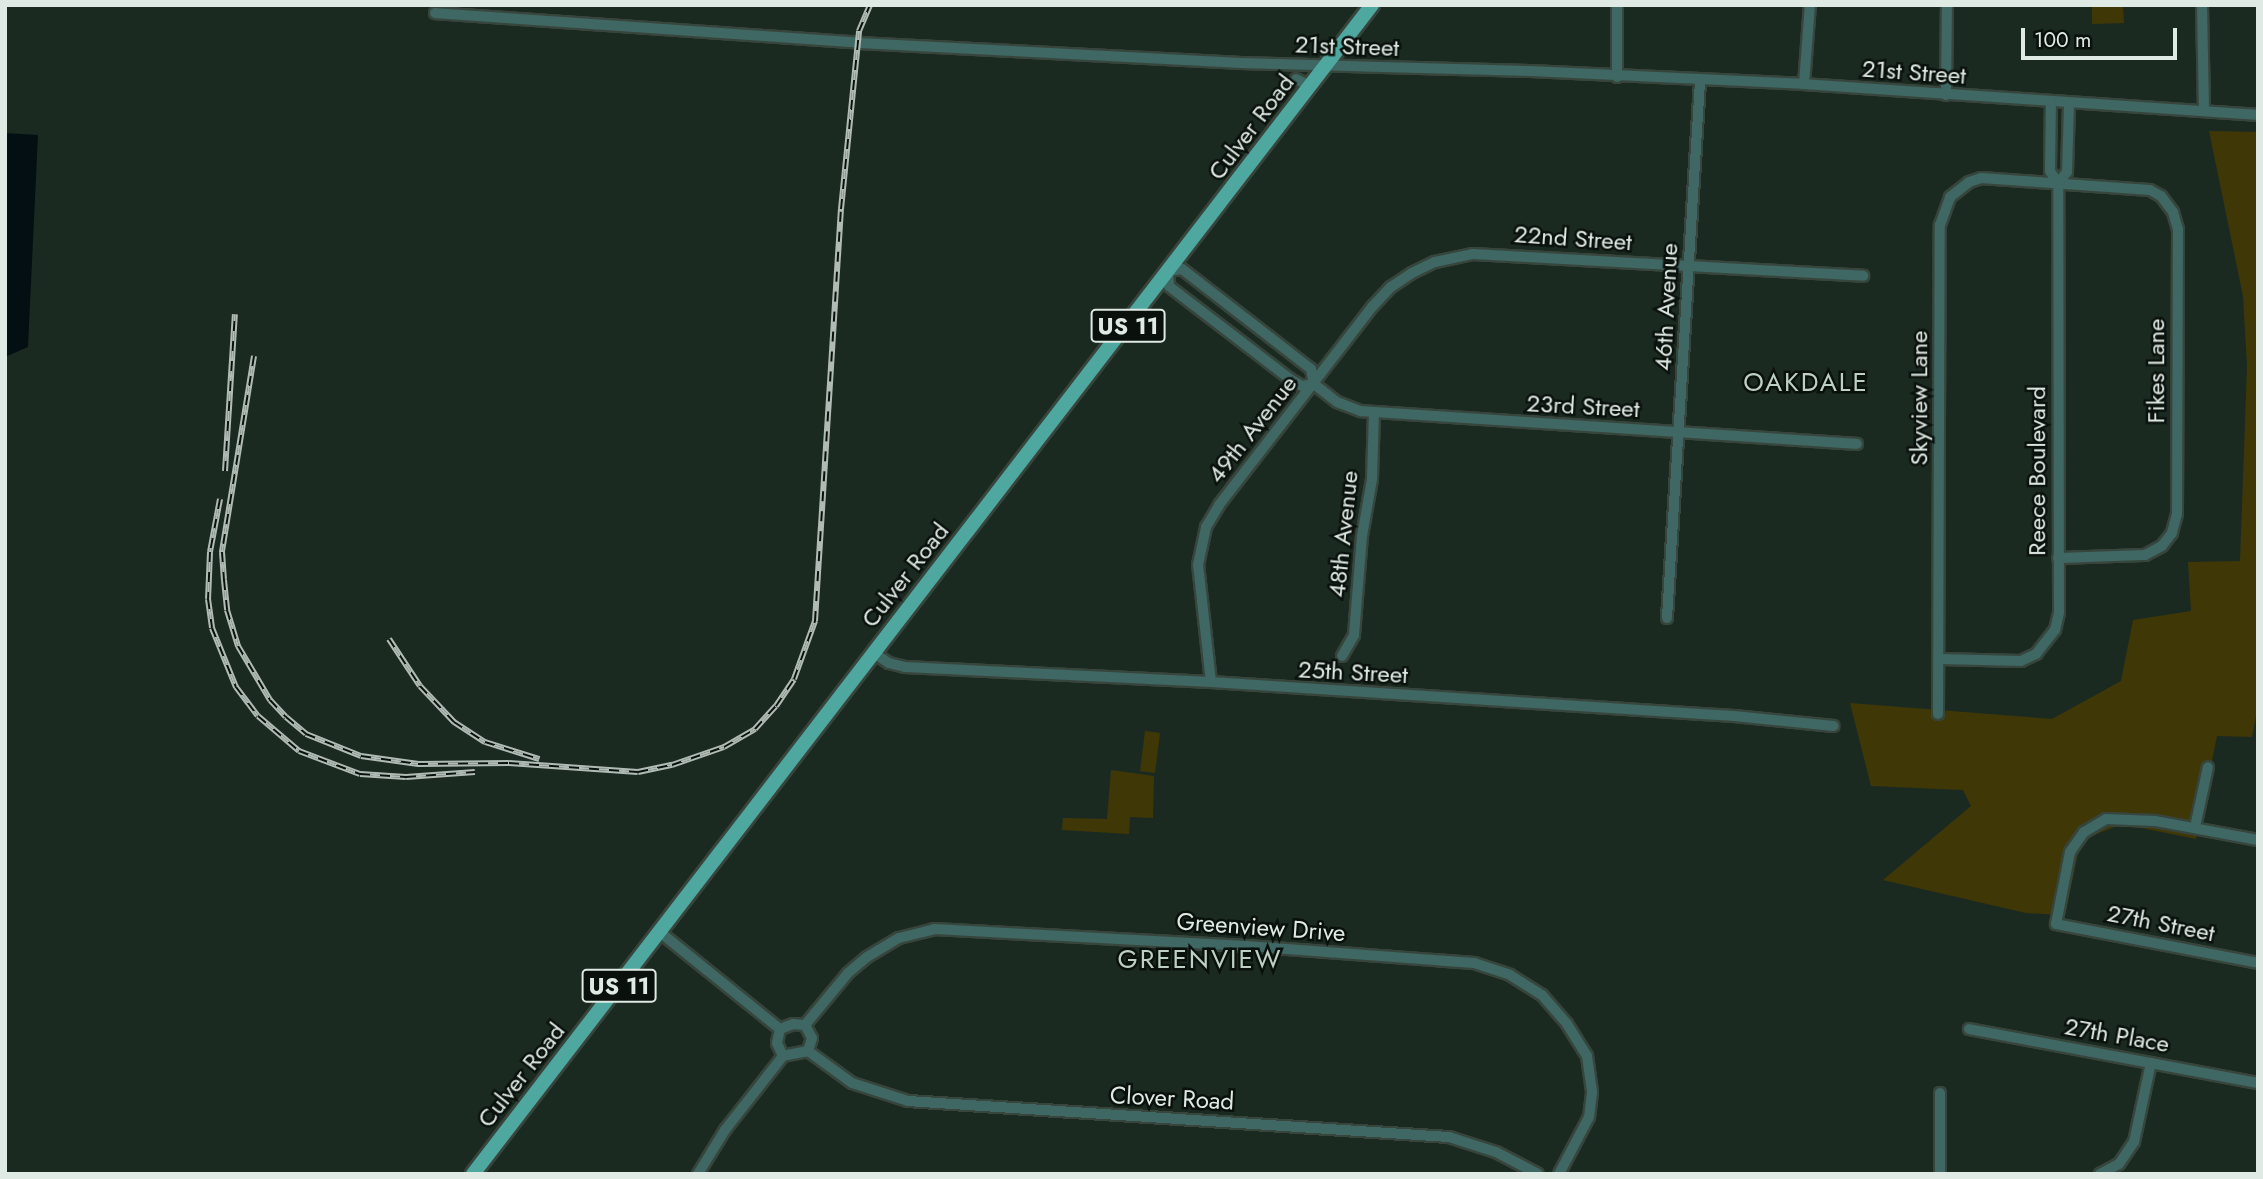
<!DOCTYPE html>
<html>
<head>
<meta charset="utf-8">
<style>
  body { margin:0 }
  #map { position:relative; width:2263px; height:1179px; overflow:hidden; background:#1b2a21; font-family:Jost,sans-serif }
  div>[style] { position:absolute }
  .green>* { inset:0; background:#403707 }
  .water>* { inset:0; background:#040f13 }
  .roads { filter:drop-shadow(2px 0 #37453c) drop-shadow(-2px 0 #37453c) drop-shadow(0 2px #37453c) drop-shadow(0 -2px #37453c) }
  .minor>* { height:10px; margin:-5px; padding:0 5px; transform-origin:5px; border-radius:5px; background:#3f6763 }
  .major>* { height:14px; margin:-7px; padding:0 7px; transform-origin:7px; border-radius:7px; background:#4fa8a0 }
  .rail>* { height:6px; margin-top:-3px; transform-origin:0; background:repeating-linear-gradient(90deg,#0a110d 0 10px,#b0bbb5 0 20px); box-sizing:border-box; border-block:2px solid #b0bbb5 }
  span { translate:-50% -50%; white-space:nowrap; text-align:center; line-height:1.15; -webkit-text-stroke:5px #0a110d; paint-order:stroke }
  .shield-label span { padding:2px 5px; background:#0a110d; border:2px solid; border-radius:5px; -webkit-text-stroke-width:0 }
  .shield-label { font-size:23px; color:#e0eae4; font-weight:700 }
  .street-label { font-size:24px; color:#e0eae4 }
  .neighbourhood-label { font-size:26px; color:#bdd0c3; letter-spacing:2px }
  .frame { position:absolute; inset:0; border:7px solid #e0eae4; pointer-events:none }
  .scale { position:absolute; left:2021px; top:28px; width:156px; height:32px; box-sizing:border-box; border:4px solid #e0eae4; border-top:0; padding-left:9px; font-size:21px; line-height:24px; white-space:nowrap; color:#e0eae4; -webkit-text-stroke:5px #0a110d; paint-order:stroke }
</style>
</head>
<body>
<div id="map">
  <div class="green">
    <i style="clip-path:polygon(2123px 6px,2124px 23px,2092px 24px,2092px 7px)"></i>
    <i style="clip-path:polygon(2209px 131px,2258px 132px,2258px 705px,2252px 737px,2217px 736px,2196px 839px,2122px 824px,2089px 837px,2078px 853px,2065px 915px,2026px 913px,1883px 880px,1971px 806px,1963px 790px,1871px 786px,1850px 703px,2052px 719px,2121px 681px,2133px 620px,2191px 611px,2188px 562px,2240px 561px,2247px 366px,2243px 296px)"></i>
    <i style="clip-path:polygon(1145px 731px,1160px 733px,1155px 773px,1140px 771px)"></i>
    <i style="clip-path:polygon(1111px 770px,1154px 776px,1153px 818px,1130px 817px,1129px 834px,1062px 830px,1063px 818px,1107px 819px)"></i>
  </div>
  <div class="water">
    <i style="clip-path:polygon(5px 133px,38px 135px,28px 347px,5px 357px)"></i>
  </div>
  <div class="roads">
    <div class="minor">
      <i style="left:1617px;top:5px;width:72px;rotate:90deg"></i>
      <i style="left:2202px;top:5px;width:106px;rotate:88.9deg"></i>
      <i style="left:435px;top:13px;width:425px;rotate:4deg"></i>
      <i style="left:859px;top:43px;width:383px;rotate:3deg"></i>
      <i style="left:1241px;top:63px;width:289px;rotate:1.6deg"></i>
      <i style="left:1530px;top:71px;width:274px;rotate:2.7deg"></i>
      <i style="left:1804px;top:84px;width:455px;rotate:3.9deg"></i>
      <i style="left:1296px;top:79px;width:16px;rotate:27deg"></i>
      <i style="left:1804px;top:84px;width:79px;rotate:-85.7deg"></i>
      <i style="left:1946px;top:95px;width:90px;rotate:-89.4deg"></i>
      <i style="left:2058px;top:183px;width:14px;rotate:-51deg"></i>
      <i style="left:2067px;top:172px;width:69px;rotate:-88.3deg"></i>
      <i style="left:1314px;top:384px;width:12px;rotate:171deg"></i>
      <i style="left:1302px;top:386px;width:14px;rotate:-150deg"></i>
      <i style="left:1290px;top:379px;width:153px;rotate:-142.5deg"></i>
      <i style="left:1169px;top:286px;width:15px;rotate:-94deg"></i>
      <i style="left:1168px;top:271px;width:14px;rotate:-8deg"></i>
      <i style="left:1182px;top:269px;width:163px;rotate:37.8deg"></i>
      <i style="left:1311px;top:369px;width:15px;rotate:79deg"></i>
      <i style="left:1314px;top:384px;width:29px;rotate:38deg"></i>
      <i style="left:1337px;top:402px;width:26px;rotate:21deg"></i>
      <i style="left:1361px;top:411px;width:497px;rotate:3.8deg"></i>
      <i style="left:1667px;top:618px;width:538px;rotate:-86.48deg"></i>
      <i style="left:874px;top:653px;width:18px;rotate:34deg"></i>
      <i style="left:889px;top:663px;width:16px;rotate:14deg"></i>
      <i style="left:905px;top:667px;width:306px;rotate:2.8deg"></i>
      <i style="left:1211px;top:682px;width:524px;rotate:3.72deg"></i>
      <i style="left:1734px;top:716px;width:100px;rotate:5.7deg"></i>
      <i style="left:1342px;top:656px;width:24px;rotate:-60deg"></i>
      <i style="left:1354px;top:635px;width:99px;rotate:-85.4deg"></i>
      <i style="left:1362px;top:536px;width:58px;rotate:-80deg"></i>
      <i style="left:1372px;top:479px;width:66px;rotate:-88.3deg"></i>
      <i style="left:1940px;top:659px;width:81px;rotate:1.4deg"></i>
      <i style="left:2021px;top:661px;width:17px;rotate:-25deg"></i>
      <i style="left:2036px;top:654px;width:31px;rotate:-52deg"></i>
      <i style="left:2055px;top:630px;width:18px;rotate:-77deg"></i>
      <i style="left:2059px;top:612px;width:429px;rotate:-90.1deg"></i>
      <i style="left:2058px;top:183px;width:14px;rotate:-124deg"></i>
      <i style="left:2050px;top:171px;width:69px;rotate:-89.2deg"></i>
      <i style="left:1211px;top:682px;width:118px;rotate:-96.3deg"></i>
      <i style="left:1198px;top:565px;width:39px;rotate:-78deg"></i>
      <i style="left:1206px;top:527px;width:26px;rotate:-59deg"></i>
      <i style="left:1219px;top:505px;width:252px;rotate:-52.3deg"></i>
      <i style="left:1373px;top:306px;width:26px;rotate:-47deg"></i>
      <i style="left:1391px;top:287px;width:25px;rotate:-34deg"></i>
      <i style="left:1412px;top:273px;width:25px;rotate:-26deg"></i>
      <i style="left:1435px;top:262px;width:39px;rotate:-12deg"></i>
      <i style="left:1473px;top:254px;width:391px;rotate:3.2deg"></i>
      <i style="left:1938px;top:714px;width:489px;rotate:-89.8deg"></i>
      <i style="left:1940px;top:225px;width:30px;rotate:-70deg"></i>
      <i style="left:1950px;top:197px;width:24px;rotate:-38deg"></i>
      <i style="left:1969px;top:182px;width:13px;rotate:-18deg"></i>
      <i style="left:1981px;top:178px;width:169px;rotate:4.1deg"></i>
      <i style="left:2150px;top:190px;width:13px;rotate:29deg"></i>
      <i style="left:2161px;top:196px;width:20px;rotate:53deg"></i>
      <i style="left:2173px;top:212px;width:18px;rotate:74deg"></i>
      <i style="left:2178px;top:229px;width:285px;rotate:90.2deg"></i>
      <i style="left:2177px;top:514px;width:20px;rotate:105deg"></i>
      <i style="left:2172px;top:533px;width:16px;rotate:128deg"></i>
      <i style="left:2162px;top:546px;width:19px;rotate:152deg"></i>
      <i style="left:2145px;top:555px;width:87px;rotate:178deg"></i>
      <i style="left:2195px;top:827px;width:61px;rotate:-77.8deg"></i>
      <i style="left:2258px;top:840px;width:105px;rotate:-169.5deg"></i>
      <i style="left:2155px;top:821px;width:49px;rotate:-177.7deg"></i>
      <i style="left:2106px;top:819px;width:26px;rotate:149deg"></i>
      <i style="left:2084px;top:832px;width:24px;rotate:125deg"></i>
      <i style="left:2070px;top:852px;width:73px;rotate:101deg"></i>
      <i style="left:2056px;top:924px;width:206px;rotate:10.9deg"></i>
      <i style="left:661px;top:933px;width:153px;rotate:38.9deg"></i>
      <i style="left:793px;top:1024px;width:12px;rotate:5deg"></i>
      <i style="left:805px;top:1025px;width:15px;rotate:62deg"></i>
      <i style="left:812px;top:1038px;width:14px;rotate:107deg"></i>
      <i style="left:808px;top:1051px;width:25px;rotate:169deg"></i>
      <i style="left:783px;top:1056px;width:14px;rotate:-115deg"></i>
      <i style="left:777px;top:1043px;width:14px;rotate:-78deg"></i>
      <i style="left:780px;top:1029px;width:14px;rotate:-21deg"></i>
      <i style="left:805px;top:1025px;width:67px;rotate:-50.4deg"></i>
      <i style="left:848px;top:973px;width:25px;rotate:-40deg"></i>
      <i style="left:867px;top:957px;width:37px;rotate:-31deg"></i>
      <i style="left:899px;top:938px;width:36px;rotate:-14deg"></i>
      <i style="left:934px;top:929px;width:313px;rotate:3.1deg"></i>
      <i style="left:1247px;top:946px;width:228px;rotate:4.3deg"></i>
      <i style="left:1474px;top:963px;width:38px;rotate:18deg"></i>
      <i style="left:1510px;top:975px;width:38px;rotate:32deg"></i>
      <i style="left:1542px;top:995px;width:38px;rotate:49deg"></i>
      <i style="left:1567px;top:1024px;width:38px;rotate:58deg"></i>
      <i style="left:1587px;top:1056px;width:37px;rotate:82deg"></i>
      <i style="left:1592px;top:1093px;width:24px;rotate:97deg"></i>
      <i style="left:1589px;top:1117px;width:64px;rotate:117.8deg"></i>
      <i style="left:1969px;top:1029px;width:294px;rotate:10.6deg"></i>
      <i style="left:808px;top:1051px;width:54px;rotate:36deg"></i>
      <i style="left:852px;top:1083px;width:59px;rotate:17.8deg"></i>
      <i style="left:908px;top:1101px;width:542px;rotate:3.81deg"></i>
      <i style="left:1449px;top:1137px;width:49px;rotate:17.7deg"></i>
      <i style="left:1496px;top:1152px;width:47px;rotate:27.6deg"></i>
      <i style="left:698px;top:1174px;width:52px;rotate:-58.5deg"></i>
      <i style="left:725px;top:1130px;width:94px;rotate:-51.9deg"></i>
      <i style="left:1940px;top:1174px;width:81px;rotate:-90deg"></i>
      <i style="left:2100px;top:1174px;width:21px;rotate:-28deg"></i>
      <i style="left:2119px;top:1164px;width:27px;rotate:-56deg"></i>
      <i style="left:2134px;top:1142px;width:81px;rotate:-77.9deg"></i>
    </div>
    <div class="major">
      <i style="left:473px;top:1174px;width:1475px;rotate:-52.44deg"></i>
    </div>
  </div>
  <div class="rail">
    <i style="left:254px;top:356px;width:199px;rotate:99.3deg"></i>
    <i style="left:222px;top:552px;width:28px;rotate:86deg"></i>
    <i style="left:224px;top:580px;width:30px;rotate:84deg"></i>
    <i style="left:227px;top:610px;width:38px;rotate:73deg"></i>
    <i style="left:238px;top:646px;width:63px;rotate:59.3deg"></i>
    <i style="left:270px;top:700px;width:23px;rotate:47deg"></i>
    <i style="left:286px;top:717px;width:26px;rotate:40deg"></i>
    <i style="left:306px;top:734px;width:59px;rotate:21.8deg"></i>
    <i style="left:361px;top:756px;width:58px;rotate:8deg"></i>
    <i style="left:418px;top:764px;width:91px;rotate:-0.6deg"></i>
    <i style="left:509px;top:763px;width:129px;rotate:4deg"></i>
    <i style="left:638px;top:772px;width:35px;rotate:-12deg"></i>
    <i style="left:672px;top:765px;width:55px;rotate:-19.1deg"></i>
    <i style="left:724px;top:747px;width:36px;rotate:-30deg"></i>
    <i style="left:755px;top:729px;width:31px;rotate:-48deg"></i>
    <i style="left:776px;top:706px;width:32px;rotate:-56deg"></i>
    <i style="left:794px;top:679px;width:62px;rotate:-70.1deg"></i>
    <i style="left:815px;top:621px;width:413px;rotate:-86.4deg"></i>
    <i style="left:841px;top:209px;width:179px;rotate:-84.2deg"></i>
    <i style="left:859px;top:31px;width:28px;rotate:-67deg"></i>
    <i style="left:225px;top:471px;width:157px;rotate:-86.4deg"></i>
    <i style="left:220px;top:499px;width:54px;rotate:100.7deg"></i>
    <i style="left:210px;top:552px;width:47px;rotate:92.4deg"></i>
    <i style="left:208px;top:599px;width:29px;rotate:82deg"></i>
    <i style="left:212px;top:628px;width:64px;rotate:67.9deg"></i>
    <i style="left:236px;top:687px;width:36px;rotate:53deg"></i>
    <i style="left:258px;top:716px;width:54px;rotate:40.5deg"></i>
    <i style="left:299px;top:751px;width:65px;rotate:20.7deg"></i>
    <i style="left:360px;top:774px;width:46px;rotate:3.7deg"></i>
    <i style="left:406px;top:777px;width:69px;rotate:-4.1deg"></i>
    <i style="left:389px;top:639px;width:56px;rotate:56.6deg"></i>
    <i style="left:420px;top:686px;width:50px;rotate:46.6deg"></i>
    <i style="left:454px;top:722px;width:37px;rotate:33deg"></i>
    <i style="left:485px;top:742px;width:57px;rotate:17.5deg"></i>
  </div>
  <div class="shield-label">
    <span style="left:1128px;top:326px">US 11</span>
    <span style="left:619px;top:986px">US 11</span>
  </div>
  <div class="street-label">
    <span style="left:1347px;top:46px;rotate:2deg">21st Street</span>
    <span style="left:1914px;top:72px;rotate:4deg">21st Street</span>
    <span style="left:1251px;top:127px;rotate:-53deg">Culver Road</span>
    <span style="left:1573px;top:238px;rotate:4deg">22nd Street</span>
    <span style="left:1666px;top:307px;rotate:-87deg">46th Avenue</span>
    <span style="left:2156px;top:371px;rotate:-90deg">Fikes Lane</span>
    <span style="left:1919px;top:398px;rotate:-90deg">Skyview Lane</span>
    <span style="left:1583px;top:406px;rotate:3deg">23rd Street</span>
    <span style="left:1252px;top:429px;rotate:-52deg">49th Avenue</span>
    <span style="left:2037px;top:471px;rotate:-90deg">Reece Boulevard</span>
    <span style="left:1343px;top:534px;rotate:-84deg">48th Avenue</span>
    <span style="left:905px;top:575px;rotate:-52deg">Culver Road</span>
    <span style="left:1353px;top:672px;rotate:3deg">25th Street</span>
    <span style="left:2161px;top:923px;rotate:11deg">27th Street</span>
    <span style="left:1261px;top:927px;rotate:4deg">Greenview Drive</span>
    <span style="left:2117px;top:1035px;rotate:10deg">27th Place</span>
    <span style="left:521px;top:1075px;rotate:-52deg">Culver Road</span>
    <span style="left:1172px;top:1098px;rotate:3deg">Clover Road</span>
  </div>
  <div class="neighbourhood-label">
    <span style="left:1806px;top:383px">OAKDALE</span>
    <span style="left:1200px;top:960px">GREENVIEW</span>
  </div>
  <div class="frame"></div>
  <div class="scale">100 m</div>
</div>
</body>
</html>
